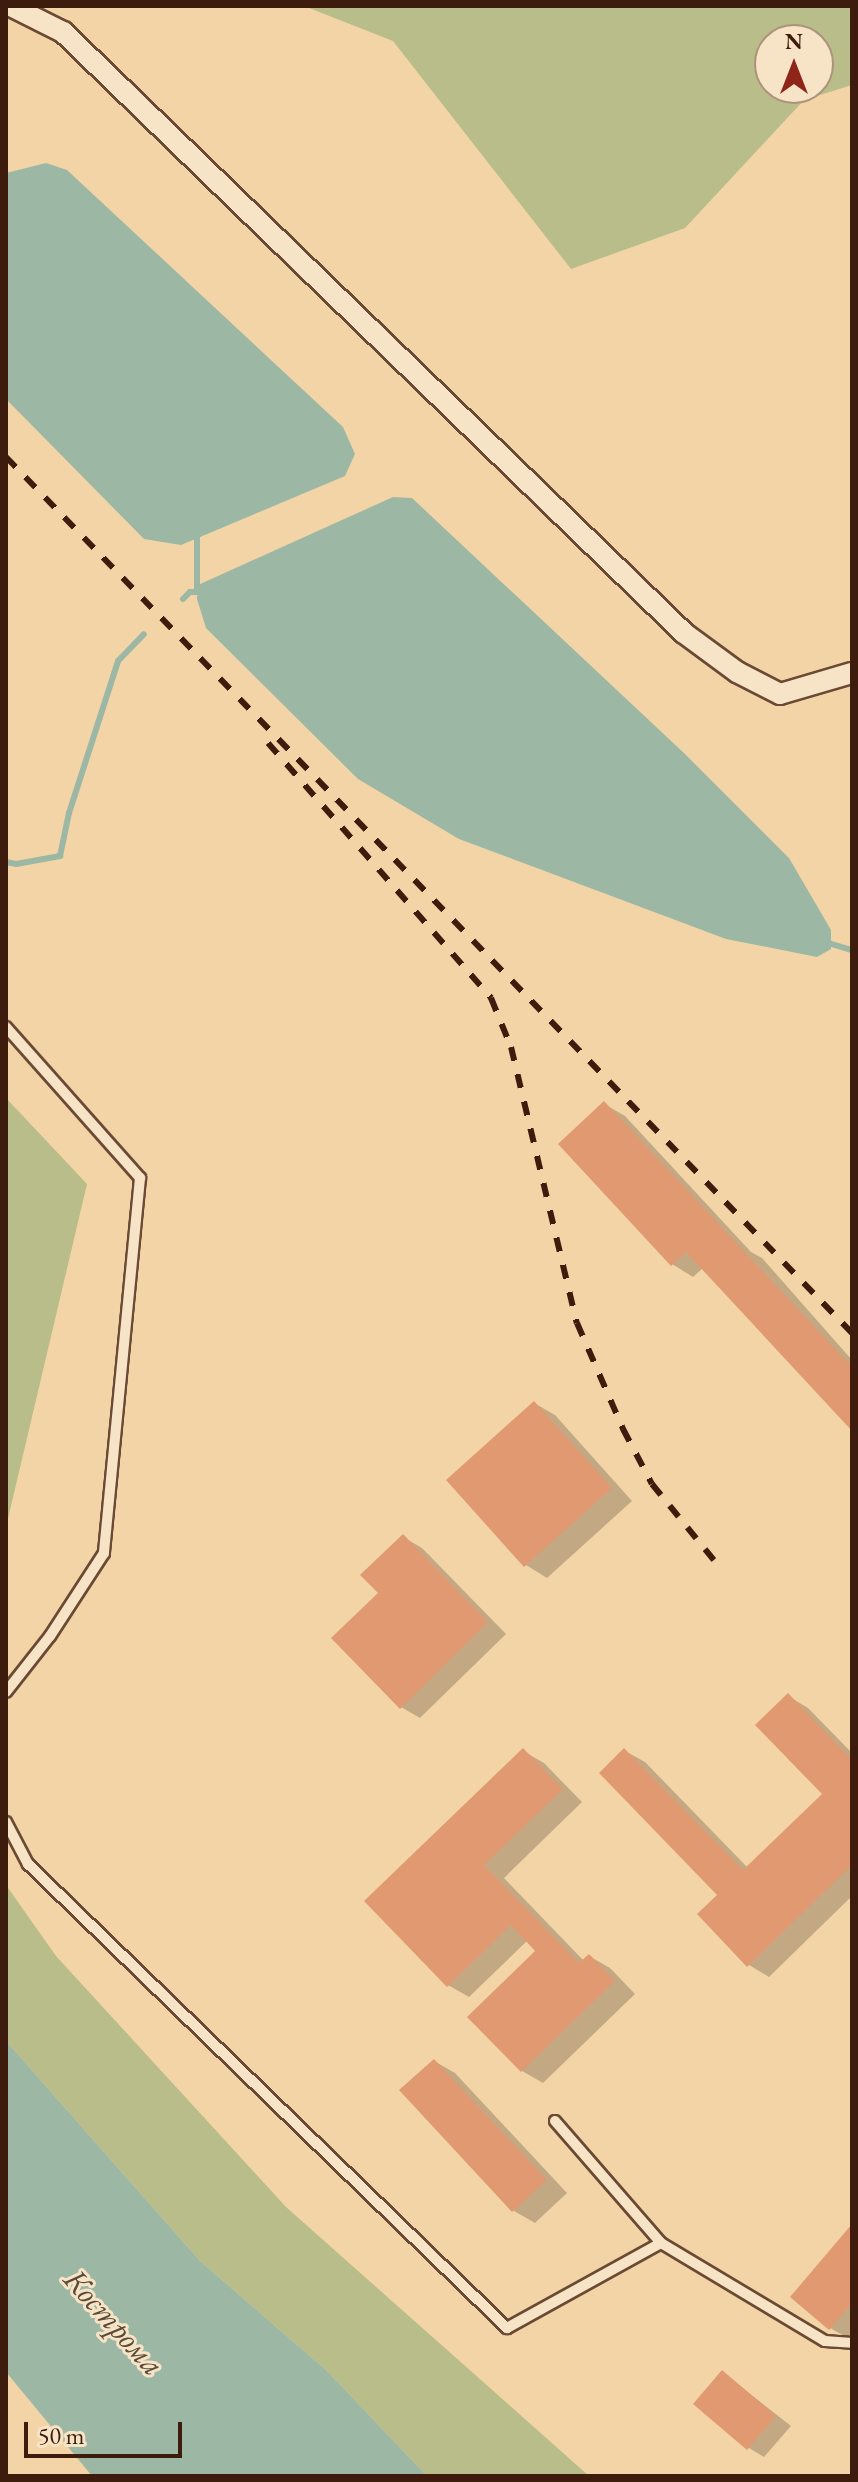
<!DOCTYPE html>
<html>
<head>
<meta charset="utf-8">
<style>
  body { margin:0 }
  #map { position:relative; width:858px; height:2482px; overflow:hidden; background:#f3d4a6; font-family:"EB Garamond",serif }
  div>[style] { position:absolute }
  .green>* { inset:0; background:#b8bd89 }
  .water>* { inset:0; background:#9cb8a4 }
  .shadow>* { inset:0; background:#0003 }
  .stream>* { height:6px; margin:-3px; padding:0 3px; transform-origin:3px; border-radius:3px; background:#9cb8a4 }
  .building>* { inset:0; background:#e19971 }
  .roads { filter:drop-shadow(2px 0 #6a4a34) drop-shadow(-2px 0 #6a4a34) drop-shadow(0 2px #6a4a34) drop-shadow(0 -2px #6a4a34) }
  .lane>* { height:10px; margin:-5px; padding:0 5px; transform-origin:5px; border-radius:5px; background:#f7e3c5 }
  .street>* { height:20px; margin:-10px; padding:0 10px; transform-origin:10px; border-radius:10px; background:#f7e3c5 }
  .rail>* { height:6px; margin-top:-3px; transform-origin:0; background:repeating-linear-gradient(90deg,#3d1c0e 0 14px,transparent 0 28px) }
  span { translate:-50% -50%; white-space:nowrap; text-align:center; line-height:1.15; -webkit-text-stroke:6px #f7e3c5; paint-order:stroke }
  .water-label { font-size:32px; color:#5a4b3b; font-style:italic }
  .frame { position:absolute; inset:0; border:8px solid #3d1c0e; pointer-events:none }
  .north { position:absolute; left:754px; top:24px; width:80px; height:80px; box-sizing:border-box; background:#f7e3c5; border:2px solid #ad937c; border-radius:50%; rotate:0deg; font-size:22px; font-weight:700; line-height:32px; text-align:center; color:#3d1c0e }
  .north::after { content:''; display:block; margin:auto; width:28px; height:36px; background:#8f2418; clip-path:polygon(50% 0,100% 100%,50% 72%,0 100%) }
  .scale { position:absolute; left:24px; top:2422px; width:158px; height:36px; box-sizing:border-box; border:4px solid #3d1c0e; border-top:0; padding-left:10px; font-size:24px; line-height:28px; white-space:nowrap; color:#3d1c0e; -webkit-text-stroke:6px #f7e3c5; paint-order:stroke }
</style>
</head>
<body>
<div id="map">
  <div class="green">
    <i style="clip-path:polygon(evenodd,304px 6px,852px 6px,852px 85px,804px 100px,685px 228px,571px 269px,393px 41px,304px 6px,770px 40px,818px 40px,818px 88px,770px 88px,770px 40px)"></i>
    <i style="clip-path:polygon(6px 1098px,87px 1184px,6px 1527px)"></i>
    <i style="clip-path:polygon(6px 1885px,56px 1956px,286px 2207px,589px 2476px,427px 2476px,326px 2370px,200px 2261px,6px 2041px)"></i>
  </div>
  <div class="water">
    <i style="clip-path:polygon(46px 163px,67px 170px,343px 427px,355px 454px,345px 476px,181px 545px,144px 539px,6px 399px,6px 173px)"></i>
    <i style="clip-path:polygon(393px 497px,412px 498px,685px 754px,789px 858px,831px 930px,831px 949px,817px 957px,726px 939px,459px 839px,358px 779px,206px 628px,197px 599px,198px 585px)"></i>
    <i style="clip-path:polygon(6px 2041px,200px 2261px,326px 2370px,427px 2476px,92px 2476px,6px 2372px)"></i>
  </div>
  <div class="shadow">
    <i style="clip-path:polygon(604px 1104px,625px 1116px,751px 1252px,762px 1258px,852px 1360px,852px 1428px,703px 1268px,693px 1277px,672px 1264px)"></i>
    <i style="clip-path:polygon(534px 1403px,555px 1415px,632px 1501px,547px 1578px,526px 1565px,449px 1480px)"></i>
    <i style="clip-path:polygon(403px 1537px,422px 1548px,506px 1634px,420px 1718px,401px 1707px,381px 1593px)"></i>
    <i style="clip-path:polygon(788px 1696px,808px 1708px,852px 1753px,852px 1896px,769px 1977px,749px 1965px,720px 1895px,625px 1751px,645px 1762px,748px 1868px,824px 1794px)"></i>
    <i style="clip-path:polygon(523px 1751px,544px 1763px,582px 1802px,504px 1878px,584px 1961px,589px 1956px,610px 1968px,635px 1994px,543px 2083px,522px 2071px,538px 1951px,528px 1940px,469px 1997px,448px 1985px,367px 1901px)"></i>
    <i style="clip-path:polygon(434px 2061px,455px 2073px,567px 2193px,535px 2223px,514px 2211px,402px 2091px)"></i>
    <i style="clip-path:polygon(852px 2227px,852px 2339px,851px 2340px,830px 2328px)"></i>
    <i style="clip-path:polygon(722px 2372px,791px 2426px,764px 2457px,749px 2448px)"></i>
  </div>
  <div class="stream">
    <i style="left:197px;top:538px;width:54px;rotate:90deg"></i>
    <i style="left:183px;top:599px;width:10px;rotate:-45deg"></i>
    <i style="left:190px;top:592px;width:13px"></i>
    <i style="left:6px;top:862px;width:10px;rotate:11deg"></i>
    <i style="left:16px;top:864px;width:45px;rotate:-10.3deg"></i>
    <i style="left:60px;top:856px;width:44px;rotate:-78.2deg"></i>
    <i style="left:69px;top:813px;width:160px;rotate:-72.1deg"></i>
    <i style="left:118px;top:661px;width:37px;rotate:-46deg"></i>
    <i style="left:825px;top:942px;width:28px;rotate:17deg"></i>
  </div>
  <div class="building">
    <i style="clip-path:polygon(604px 1101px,852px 1367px,852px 1431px,686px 1252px,671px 1266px,558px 1144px)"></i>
    <i style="clip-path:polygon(534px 1401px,612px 1488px,524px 1567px,446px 1480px)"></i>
    <i style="clip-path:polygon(403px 1534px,488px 1622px,400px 1709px,331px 1638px,378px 1593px,360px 1575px)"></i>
    <i style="clip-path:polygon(788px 1693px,852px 1760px,852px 1865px,747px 1967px,697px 1914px,717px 1895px,599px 1773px,624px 1748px,743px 1870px,822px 1794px,755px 1725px)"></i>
    <i style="clip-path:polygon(523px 1748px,563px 1789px,484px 1865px,579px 1963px,589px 1954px,615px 1981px,521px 2072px,467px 2017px,535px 1951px,511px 1925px,447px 1987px,364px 1901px)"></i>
    <i style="clip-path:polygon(434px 2059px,547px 2180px,512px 2212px,399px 2090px)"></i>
    <i style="clip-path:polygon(852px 2224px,852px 2303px,829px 2330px,790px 2297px)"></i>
    <i style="clip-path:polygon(722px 2370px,776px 2416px,747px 2450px,693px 2404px)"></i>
  </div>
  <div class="roads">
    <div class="lane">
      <i style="left:6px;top:1027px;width:202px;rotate:48.4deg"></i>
      <i style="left:140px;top:1178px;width:377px;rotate:95.5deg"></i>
      <i style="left:104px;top:1553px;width:99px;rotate:123deg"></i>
      <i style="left:50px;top:1636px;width:71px;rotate:128.2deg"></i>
      <i style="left:6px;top:1822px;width:47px;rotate:62.4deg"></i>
      <i style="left:28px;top:1864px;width:667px;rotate:44.09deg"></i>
      <i style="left:507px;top:2328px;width:176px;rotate:-28.9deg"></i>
      <i style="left:555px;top:2121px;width:162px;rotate:49deg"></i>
      <i style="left:661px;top:2243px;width:191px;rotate:30.9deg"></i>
      <i style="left:825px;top:2341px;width:27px;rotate:4deg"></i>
    </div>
    <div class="street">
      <i style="left:11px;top:6px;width:58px;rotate:26.6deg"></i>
      <i style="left:63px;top:32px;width:864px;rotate:44.06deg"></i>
      <i style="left:684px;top:633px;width:66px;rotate:36.3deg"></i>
      <i style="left:737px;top:672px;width:48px;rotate:27.1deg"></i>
      <i style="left:780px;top:694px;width:75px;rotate:-16.3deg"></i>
    </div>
  </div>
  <div class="rail">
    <i style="left:6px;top:457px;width:1218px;rotate:46deg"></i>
    <i style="left:268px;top:743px;width:339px;rotate:48.8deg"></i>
    <i style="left:491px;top:998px;width:53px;rotate:67.8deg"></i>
    <i style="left:511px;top:1047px;width:284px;rotate:76.6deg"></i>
    <i style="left:577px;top:1323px;width:116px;rotate:66.5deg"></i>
    <i style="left:623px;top:1429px;width:62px;rotate:62.2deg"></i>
    <i style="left:652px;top:1484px;width:103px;rotate:50.9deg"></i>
  </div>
  <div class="water-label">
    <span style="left:114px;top:2322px;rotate:48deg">Кострома</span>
  </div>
  <div class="frame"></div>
  <div class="north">N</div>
  <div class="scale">50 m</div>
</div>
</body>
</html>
